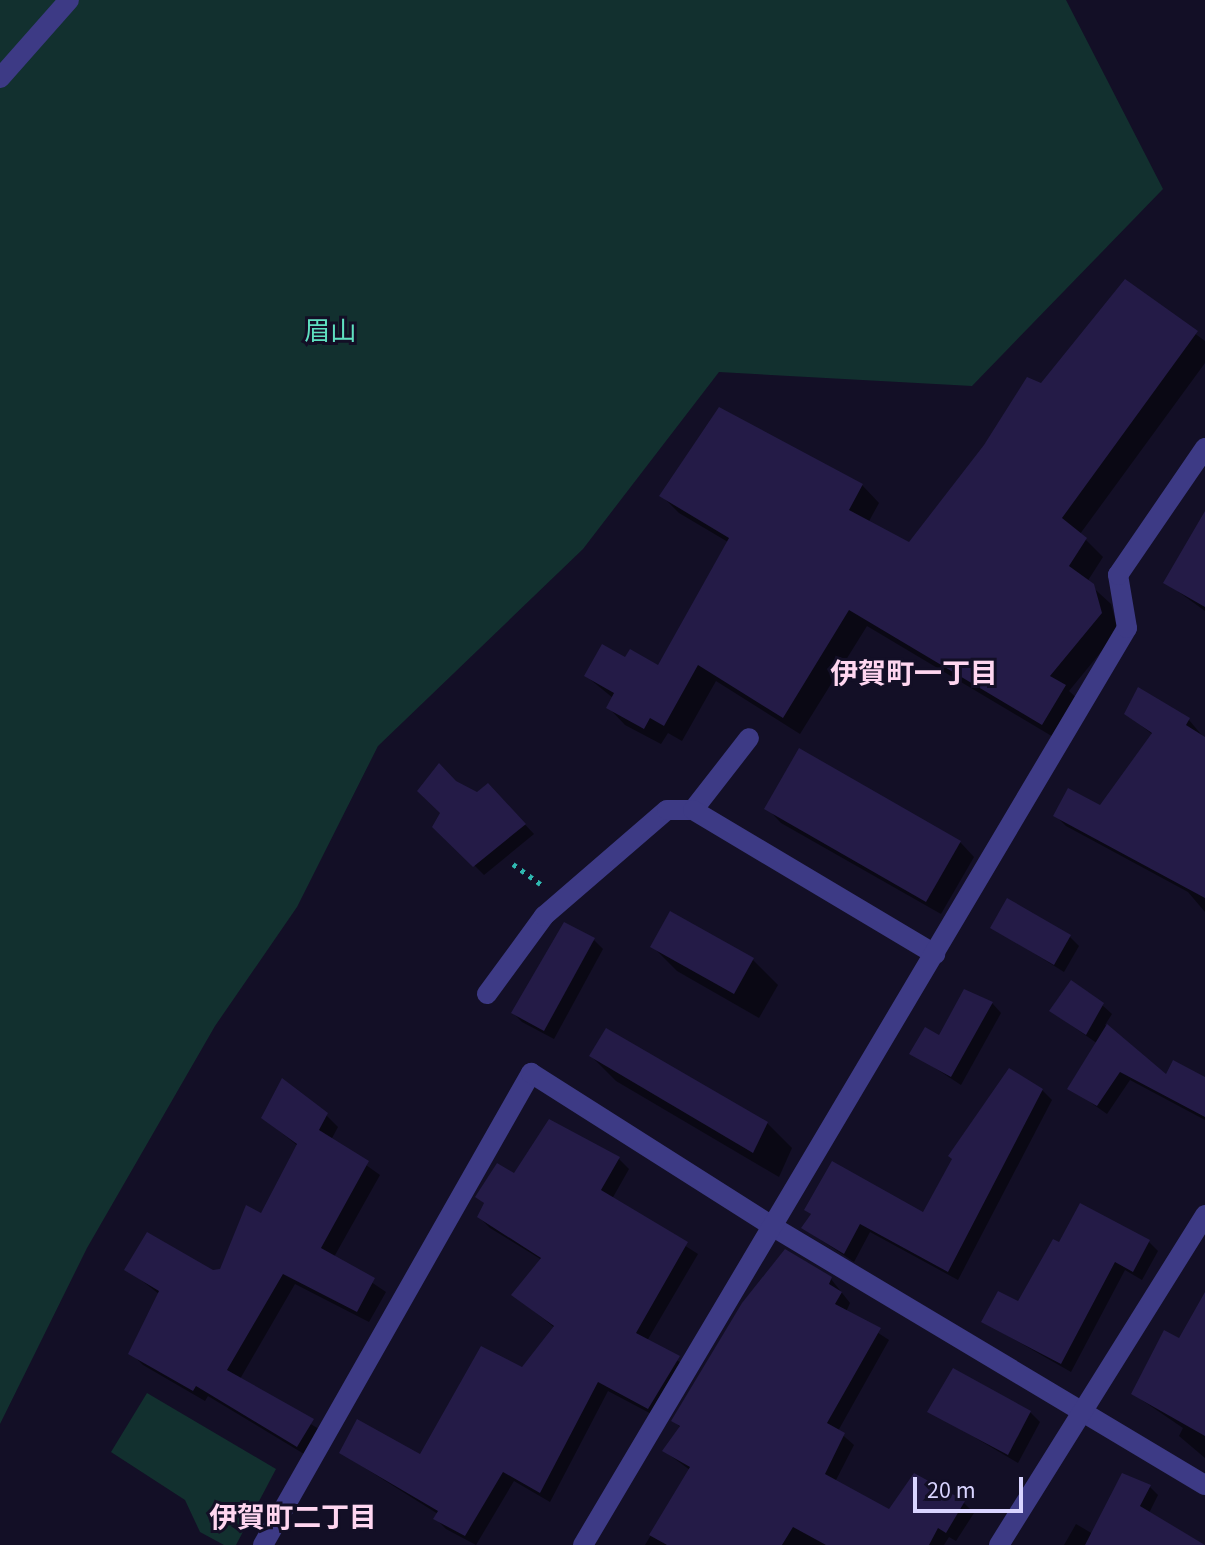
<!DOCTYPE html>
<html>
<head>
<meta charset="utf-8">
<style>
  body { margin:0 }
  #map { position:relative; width:1205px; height:1545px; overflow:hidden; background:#130f26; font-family:"Source Sans 3","Noto Sans JP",sans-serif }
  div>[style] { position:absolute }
  .green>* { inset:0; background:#12302f }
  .shadow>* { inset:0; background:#0007 }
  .building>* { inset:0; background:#241b47 }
  .path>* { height:5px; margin-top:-2.5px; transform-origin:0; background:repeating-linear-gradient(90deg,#2fb8b0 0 4px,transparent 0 10px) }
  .service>* { height:20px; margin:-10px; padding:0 10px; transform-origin:10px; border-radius:10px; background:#3d3a85 }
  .minor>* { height:20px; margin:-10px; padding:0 10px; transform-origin:10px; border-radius:10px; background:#3d3a85 }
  span { translate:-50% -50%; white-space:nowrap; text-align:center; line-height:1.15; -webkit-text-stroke:6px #130f26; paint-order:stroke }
  .park-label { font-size:26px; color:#5fe0c0 }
  .neighbourhood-label { font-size:28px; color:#ffd6f0; font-weight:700 }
  .scale { position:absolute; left:913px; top:1477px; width:110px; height:36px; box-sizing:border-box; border:4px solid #d9d4ff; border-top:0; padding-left:10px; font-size:24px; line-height:28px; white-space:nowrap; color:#d9d4ff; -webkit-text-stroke:6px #130f26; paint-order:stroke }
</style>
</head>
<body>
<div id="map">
  <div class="green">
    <i style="clip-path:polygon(0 0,1066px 0,1163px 189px,972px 386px,719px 372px,583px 549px,378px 746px,297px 907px,215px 1026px,87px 1248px,0 1424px)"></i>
    <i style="clip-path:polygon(147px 1393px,276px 1469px,236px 1545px,224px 1545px,200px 1532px,185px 1500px,111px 1452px)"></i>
  </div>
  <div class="shadow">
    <i style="clip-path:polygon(1125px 282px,1205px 341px,1205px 363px,1080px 534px,1103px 557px,1087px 582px,1111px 604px,1118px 631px,1069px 691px,1082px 703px,1060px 741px,867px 626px,800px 734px,716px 681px,682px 741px,668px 733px,661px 744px,625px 725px,608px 707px,613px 698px,586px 676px,626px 660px,659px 668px,728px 542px,679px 513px,662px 496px,862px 485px,879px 503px,868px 523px,910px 544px)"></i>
    <i style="clip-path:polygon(1205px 517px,1205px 611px,1165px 582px)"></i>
    <i style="clip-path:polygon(1127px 714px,1189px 720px,1205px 739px,1205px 912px,1188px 892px,1066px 826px,1055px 815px,1100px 808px,1153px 735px)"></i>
    <i style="clip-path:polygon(456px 783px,478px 794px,488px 786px,534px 834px,484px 875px,435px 826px)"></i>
    <i style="clip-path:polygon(767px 808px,960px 842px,974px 857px,941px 914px,781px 823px)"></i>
    <i style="clip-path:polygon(992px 927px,1070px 937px,1079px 946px,1064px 972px)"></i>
    <i style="clip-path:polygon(594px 940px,603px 949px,554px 1039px,522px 1022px,513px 1013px)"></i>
    <i style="clip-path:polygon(652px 946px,753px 960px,778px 985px,759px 1018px,677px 971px)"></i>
    <i style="clip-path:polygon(992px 1003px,1001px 1013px,961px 1085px,912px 1053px)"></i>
    <i style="clip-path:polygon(1102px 1005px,1112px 1014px,1105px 1025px,1167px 1077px,1205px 1079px,1205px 1120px,1130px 1080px,1107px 1114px,1070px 1088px,1098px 1044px,1051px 1011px)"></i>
    <i style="clip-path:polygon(591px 1056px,767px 1123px,792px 1148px,779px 1177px,616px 1081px)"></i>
    <i style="clip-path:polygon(1042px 1090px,1052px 1100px,958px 1280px,870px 1232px,854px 1262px,803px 1228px,813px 1216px,806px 1209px,924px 1214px)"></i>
    <i style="clip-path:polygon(326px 1115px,338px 1127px,331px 1140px,380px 1175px,334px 1257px,386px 1292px,369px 1322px,295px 1284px,240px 1379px,325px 1433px,309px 1457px,208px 1396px,205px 1401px,143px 1365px,131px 1353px,159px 1294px,127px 1269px,222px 1271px,261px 1216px,298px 1146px,263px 1118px)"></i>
    <i style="clip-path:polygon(549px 1122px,619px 1159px,629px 1169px,612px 1199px,698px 1254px,647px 1341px,689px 1368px,659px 1418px,608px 1391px,550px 1502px,514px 1481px,476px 1545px,446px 1529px,436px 1519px,438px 1514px,341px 1453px,421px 1457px,522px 1370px,555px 1328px,514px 1295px,542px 1260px,490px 1228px,479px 1217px,485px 1204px,478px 1197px,515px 1176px)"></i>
    <i style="clip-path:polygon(1149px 1242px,1158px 1251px,1142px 1280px,1125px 1270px,1071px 1372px,984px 1322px,1019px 1304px,1060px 1245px)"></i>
    <i style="clip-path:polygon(831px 1279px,850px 1303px,846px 1312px,889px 1340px,838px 1431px,854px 1445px,835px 1482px,889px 1511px,964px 1503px,974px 1513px,956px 1541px,949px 1537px,944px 1545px,645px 1545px,690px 1470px,664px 1451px,681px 1428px,674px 1421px)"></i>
    <i style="clip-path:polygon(1205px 1296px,1205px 1458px,1179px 1436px,1183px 1428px,1133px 1394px,1180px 1341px)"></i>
    <i style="clip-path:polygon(930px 1411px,1030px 1412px,1040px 1422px,1018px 1463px)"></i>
    <i style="clip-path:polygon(1150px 1487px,1158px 1495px,1149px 1513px,1205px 1545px,1064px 1545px,1076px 1524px,1093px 1534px)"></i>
  </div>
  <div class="building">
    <i style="clip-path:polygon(1125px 279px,1198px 331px,1062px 518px,1087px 538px,1069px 566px,1094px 584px,1102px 613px,1050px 676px,1066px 685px,1042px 725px,849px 610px,783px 718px,698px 665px,664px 726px,650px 718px,644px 729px,606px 708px,614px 693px,584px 676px,602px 644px,625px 657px,630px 649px,658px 665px,729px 538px,659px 496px,719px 407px,863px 484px,849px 510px,909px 542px,984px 445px,1027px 377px,1041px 383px)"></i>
    <i style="clip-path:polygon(1205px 511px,1205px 607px,1163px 583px)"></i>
    <i style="clip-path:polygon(1138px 687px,1190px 718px,1186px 725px,1205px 737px,1205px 898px,1053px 816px,1068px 788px,1100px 805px,1152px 733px,1124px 714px)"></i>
    <i style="clip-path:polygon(799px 748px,961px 841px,926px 902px,764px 809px)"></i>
    <i style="clip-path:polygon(439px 763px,456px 781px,477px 792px,488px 783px,526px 824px,473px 867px,432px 827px,440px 813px,417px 791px)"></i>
    <i style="clip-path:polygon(1007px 898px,1071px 935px,1054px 965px,990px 928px)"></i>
    <i style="clip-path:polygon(670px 911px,754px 958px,734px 994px,650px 947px)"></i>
    <i style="clip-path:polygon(564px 922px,595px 938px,544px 1031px,511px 1013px)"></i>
    <i style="clip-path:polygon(1071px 980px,1104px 1003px,1086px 1035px,1049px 1011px)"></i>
    <i style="clip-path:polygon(964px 989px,993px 1002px,951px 1077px,909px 1054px,925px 1027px,939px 1035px)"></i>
    <i style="clip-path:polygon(1107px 1024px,1166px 1074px,1173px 1060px,1205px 1077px,1205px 1117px,1120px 1072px,1097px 1106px,1067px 1089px)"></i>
    <i style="clip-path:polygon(606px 1028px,768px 1122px,753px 1153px,589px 1056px)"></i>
    <i style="clip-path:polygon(1009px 1068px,1043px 1089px,948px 1272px,860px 1224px,844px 1254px,801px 1228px,811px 1214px,804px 1210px,832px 1161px,923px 1212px,952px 1159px,948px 1156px)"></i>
    <i style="clip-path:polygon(282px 1078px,328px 1113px,319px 1130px,369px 1161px,321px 1248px,375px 1278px,357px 1312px,283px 1274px,227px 1370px,314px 1419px,297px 1447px,196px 1386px,193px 1391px,128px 1354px,159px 1291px,124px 1270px,147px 1232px,213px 1270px,220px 1269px,246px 1205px,261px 1213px,297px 1144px,261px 1118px)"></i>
    <i style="clip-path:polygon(549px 1119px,620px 1157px,601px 1190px,688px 1242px,636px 1333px,680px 1356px,648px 1409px,598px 1382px,540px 1493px,503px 1472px,465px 1536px,433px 1519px,438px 1511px,339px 1453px,357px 1419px,420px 1454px,481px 1346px,522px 1367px,554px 1326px,511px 1295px,541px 1258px,477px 1217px,484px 1203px,475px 1197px,497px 1163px,514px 1173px)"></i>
    <i style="clip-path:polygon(1080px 1203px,1150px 1240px,1133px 1272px,1115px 1262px,1061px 1364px,981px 1322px,998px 1291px,1018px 1301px,1053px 1239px,1059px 1242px)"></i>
    <i style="clip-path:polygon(785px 1249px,832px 1277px,829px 1284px,842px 1292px,835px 1304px,881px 1328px,827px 1423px,845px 1433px,825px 1474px,889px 1509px,914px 1473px,965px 1501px,946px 1533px,938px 1528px,929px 1545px,826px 1545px,793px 1527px,782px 1545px,667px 1545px,649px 1535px,690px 1467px,662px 1451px,680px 1426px,671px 1421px,742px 1303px)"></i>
    <i style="clip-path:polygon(1205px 1292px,1205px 1436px,1131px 1394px,1164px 1330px,1179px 1338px)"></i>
    <i style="clip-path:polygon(953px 1368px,1031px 1411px,1008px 1455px,927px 1412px)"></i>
    <i style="clip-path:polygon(1122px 1473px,1151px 1485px,1140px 1506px,1205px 1545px,1085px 1545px)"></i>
  </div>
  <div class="path">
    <i style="left:513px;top:864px;width:34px;rotate:36deg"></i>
  </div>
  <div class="service">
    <i style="left:693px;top:810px;width:91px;rotate:-52.1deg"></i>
    <i style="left:487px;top:994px;width:97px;rotate:-53.8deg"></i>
    <i style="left:544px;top:916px;width:162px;rotate:-40.8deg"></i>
    <i style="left:667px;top:810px;width:26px"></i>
    <i style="left:693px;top:810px;width:282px;rotate:30.8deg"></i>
  </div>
  <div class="minor">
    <i style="left:0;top:78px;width:104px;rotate:-48.5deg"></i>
    <i style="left:263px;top:1545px;width:543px;rotate:-60.41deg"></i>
    <i style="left:531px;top:1073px;width:289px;rotate:32.4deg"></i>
    <i style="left:775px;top:1228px;width:501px;rotate:30.87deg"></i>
    <i style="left:583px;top:1545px;width:1066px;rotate:-59.32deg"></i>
    <i style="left:1127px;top:628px;width:54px;rotate:-99.6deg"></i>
    <i style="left:1118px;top:575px;width:154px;rotate:-55.6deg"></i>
    <i style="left:999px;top:1545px;width:389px;rotate:-58deg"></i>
  </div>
  <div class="park-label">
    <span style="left:330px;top:332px">眉山</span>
  </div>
  <div class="neighbourhood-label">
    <span style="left:914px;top:674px">伊賀町一丁目</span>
    <span style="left:293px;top:1518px">伊賀町二丁目</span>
  </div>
  <div class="scale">20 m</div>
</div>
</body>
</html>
